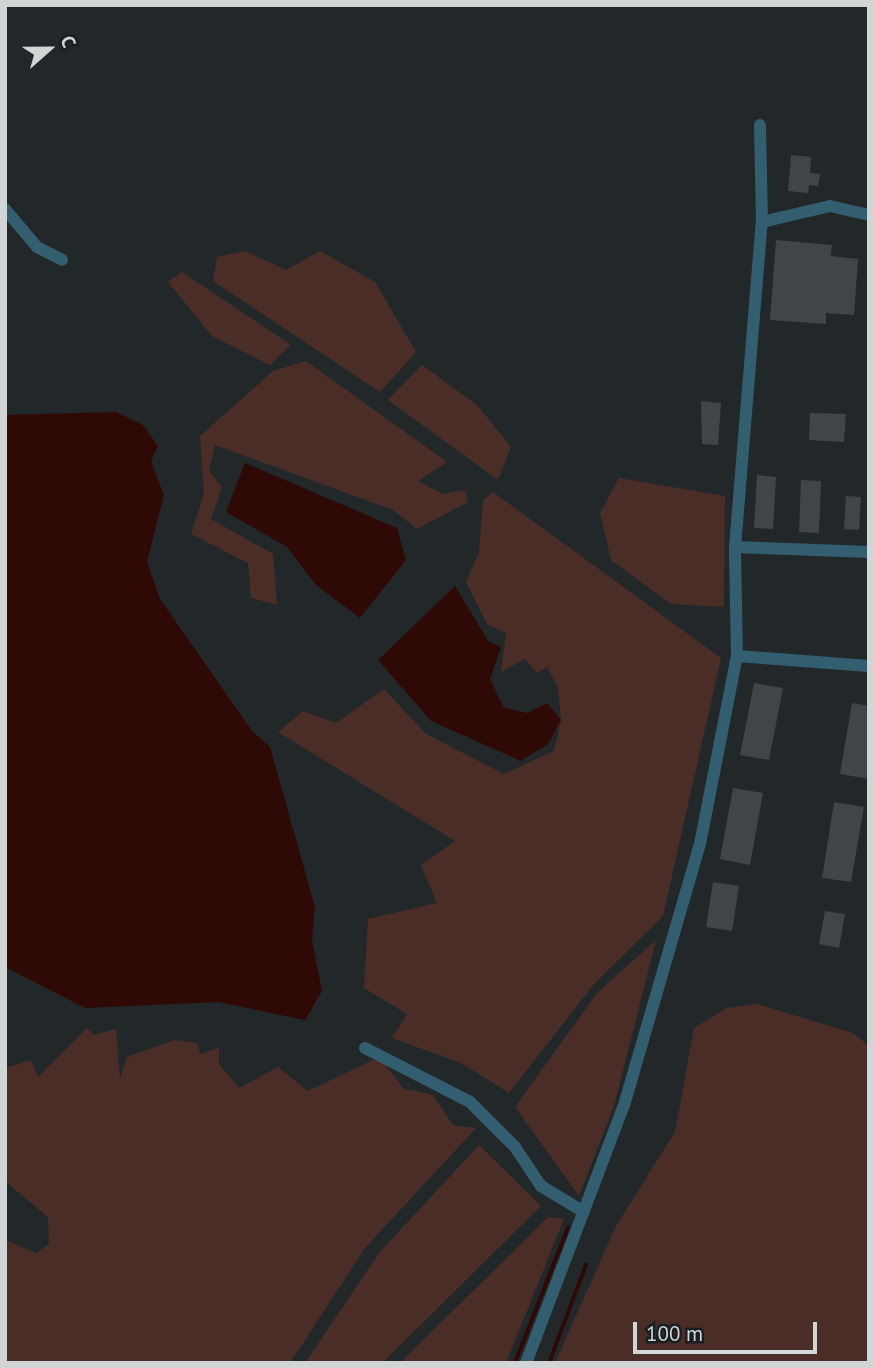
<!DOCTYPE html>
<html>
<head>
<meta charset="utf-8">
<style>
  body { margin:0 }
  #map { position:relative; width:874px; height:1368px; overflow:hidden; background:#22282a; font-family:"PT Sans",sans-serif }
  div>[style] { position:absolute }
  .green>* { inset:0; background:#4b2d28 }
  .water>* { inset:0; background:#2e0905 }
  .stream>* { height:3.5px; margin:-1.75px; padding:0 1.75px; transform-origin:1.75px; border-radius:1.75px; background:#2e0905 }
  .building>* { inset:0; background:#3f4548 }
  .minor>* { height:12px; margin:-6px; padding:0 6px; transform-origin:6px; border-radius:6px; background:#335e6f }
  span { translate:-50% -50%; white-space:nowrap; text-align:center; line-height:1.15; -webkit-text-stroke:7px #181e21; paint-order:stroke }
  .frame { position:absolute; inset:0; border:7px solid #d1d5d6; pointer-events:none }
  .north { position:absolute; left:14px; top:14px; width:70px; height:70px; -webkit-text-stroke:5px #181e21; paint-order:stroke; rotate:69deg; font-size:19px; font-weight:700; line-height:28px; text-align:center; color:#d1d5d6 }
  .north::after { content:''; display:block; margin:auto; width:24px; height:32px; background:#d1d5d6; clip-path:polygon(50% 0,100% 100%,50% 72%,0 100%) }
  .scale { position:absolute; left:633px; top:1322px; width:184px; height:32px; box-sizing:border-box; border:4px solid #d1d5d6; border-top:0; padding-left:9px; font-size:21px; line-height:24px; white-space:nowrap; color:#d1d5d6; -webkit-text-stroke:5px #181e21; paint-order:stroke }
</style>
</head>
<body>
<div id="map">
  <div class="green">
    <i style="clip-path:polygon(245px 251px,286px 270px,320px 251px,375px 282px,416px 352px,380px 392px,213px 281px,217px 257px)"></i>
    <i style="clip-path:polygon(182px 272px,291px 345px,270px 365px,212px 336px,168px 282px)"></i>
    <i style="clip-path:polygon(306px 361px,447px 462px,418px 481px,443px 494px,465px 490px,468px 502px,417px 529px,393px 510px,215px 445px,209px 471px,222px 487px,211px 519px,273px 554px,277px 605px,251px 598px,248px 563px,191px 534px,204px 493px,200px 436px,273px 371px)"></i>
    <i style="clip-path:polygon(422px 365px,478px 406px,511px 447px,498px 480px,388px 400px)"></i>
    <i style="clip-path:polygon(619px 478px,725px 496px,724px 607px,671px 604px,611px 560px,600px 513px)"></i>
    <i style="clip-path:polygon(493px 492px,721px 658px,663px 916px,594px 984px,509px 1093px,461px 1063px,392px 1038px,407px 1014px,364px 988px,368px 919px,437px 903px,421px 865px,455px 841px,278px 732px,303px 711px,336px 723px,384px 689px,426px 734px,504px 774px,554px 751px,561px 720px,558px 688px,547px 667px,537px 673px,525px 659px,501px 672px,506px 633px,487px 624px,466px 582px,479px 553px,483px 500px)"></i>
    <i style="clip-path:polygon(656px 940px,614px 1106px,579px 1196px,515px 1107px,597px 993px)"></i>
    <i style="clip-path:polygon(757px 1004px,853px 1033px,869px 1046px,869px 1363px,555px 1363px,616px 1226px,675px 1132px,694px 1028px,727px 1008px)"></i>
    <i style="clip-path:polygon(87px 1028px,93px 1035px,116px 1029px,120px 1079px,127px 1057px,174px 1040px,198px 1043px,200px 1054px,219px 1048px,219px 1064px,239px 1088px,278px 1067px,308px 1091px,379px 1057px,404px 1089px,433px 1095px,453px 1125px,476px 1128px,365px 1248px,290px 1363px,5px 1363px,5px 1240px,36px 1253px,49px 1244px,48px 1217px,5px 1181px,5px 1068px,31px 1060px,38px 1077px)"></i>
    <i style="clip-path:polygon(479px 1145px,541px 1206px,382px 1363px,305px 1363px,379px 1253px)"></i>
    <i style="clip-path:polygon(548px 1217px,564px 1219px,506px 1363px,400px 1363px)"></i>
  </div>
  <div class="water">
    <i style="clip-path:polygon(116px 412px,143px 425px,158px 446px,151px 461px,164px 495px,147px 562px,160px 599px,252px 731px,270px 747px,315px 907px,312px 940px,322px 991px,305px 1020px,218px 1002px,85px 1008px,5px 967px,5px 415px)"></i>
    <i style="clip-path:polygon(245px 463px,397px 528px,406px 560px,360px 618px,316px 585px,287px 547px,226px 512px)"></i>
    <i style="clip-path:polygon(455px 586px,488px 641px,501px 647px,490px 679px,504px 708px,527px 713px,547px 703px,561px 720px,548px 744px,521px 761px,431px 721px,378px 660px)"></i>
  </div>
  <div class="stream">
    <i style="left:515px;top:1363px;width:145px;rotate:-68.6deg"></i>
    <i style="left:549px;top:1363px;width:105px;rotate:-69.3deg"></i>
  </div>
  <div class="building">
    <i style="clip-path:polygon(791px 155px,811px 157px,810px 173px,820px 174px,818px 186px,809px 185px,808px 193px,788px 191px)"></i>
    <i style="clip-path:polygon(776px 240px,832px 245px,831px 256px,858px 259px,854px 315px,826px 313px,826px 324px,770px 320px)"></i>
    <i style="clip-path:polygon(701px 401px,721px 403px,718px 445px,702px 444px)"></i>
    <i style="clip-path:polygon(810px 413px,846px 414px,844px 442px,809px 440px)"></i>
    <i style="clip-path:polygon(757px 475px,776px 477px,773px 529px,754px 528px)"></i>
    <i style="clip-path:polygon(801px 480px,821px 481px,819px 533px,799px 532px)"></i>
    <i style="clip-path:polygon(846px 496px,861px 497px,859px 530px,844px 529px)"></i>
    <i style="clip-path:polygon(754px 683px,783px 688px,769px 760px,740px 755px)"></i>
    <i style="clip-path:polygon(852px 703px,869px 706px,869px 779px,840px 774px)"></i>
    <i style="clip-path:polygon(733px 788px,763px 793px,750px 865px,720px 859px)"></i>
    <i style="clip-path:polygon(834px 802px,864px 807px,851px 882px,822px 878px)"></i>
    <i style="clip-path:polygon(713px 882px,739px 886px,732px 931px,706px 927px)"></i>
    <i style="clip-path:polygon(825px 911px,845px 914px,839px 948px,819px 944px)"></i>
  </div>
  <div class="minor">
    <i style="left:5px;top:209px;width:50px;rotate:49.9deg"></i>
    <i style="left:37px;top:247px;width:28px;rotate:27deg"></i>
    <i style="left:762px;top:222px;width:70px;rotate:-13.2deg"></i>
    <i style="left:830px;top:206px;width:40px;rotate:13deg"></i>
    <i style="left:735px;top:547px;width:134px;rotate:2.1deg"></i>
    <i style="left:737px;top:656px;width:132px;rotate:4.3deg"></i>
    <i style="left:365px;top:1048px;width:118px;rotate:27.2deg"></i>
    <i style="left:470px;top:1102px;width:64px;rotate:45deg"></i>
    <i style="left:515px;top:1147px;width:47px;rotate:56.3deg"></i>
    <i style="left:541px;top:1186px;width:50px;rotate:31.2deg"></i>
    <i style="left:526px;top:1363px;width:279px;rotate:-69.2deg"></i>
    <i style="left:625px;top:1102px;width:269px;rotate:-73.8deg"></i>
    <i style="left:700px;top:844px;width:192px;rotate:-78.9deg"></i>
    <i style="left:737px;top:656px;width:109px;rotate:-91.1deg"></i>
    <i style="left:735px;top:547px;width:326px;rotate:-85.3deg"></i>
    <i style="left:762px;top:222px;width:97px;rotate:-91.2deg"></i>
  </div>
  <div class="frame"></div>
  <div class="north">С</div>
  <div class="scale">100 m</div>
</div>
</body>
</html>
